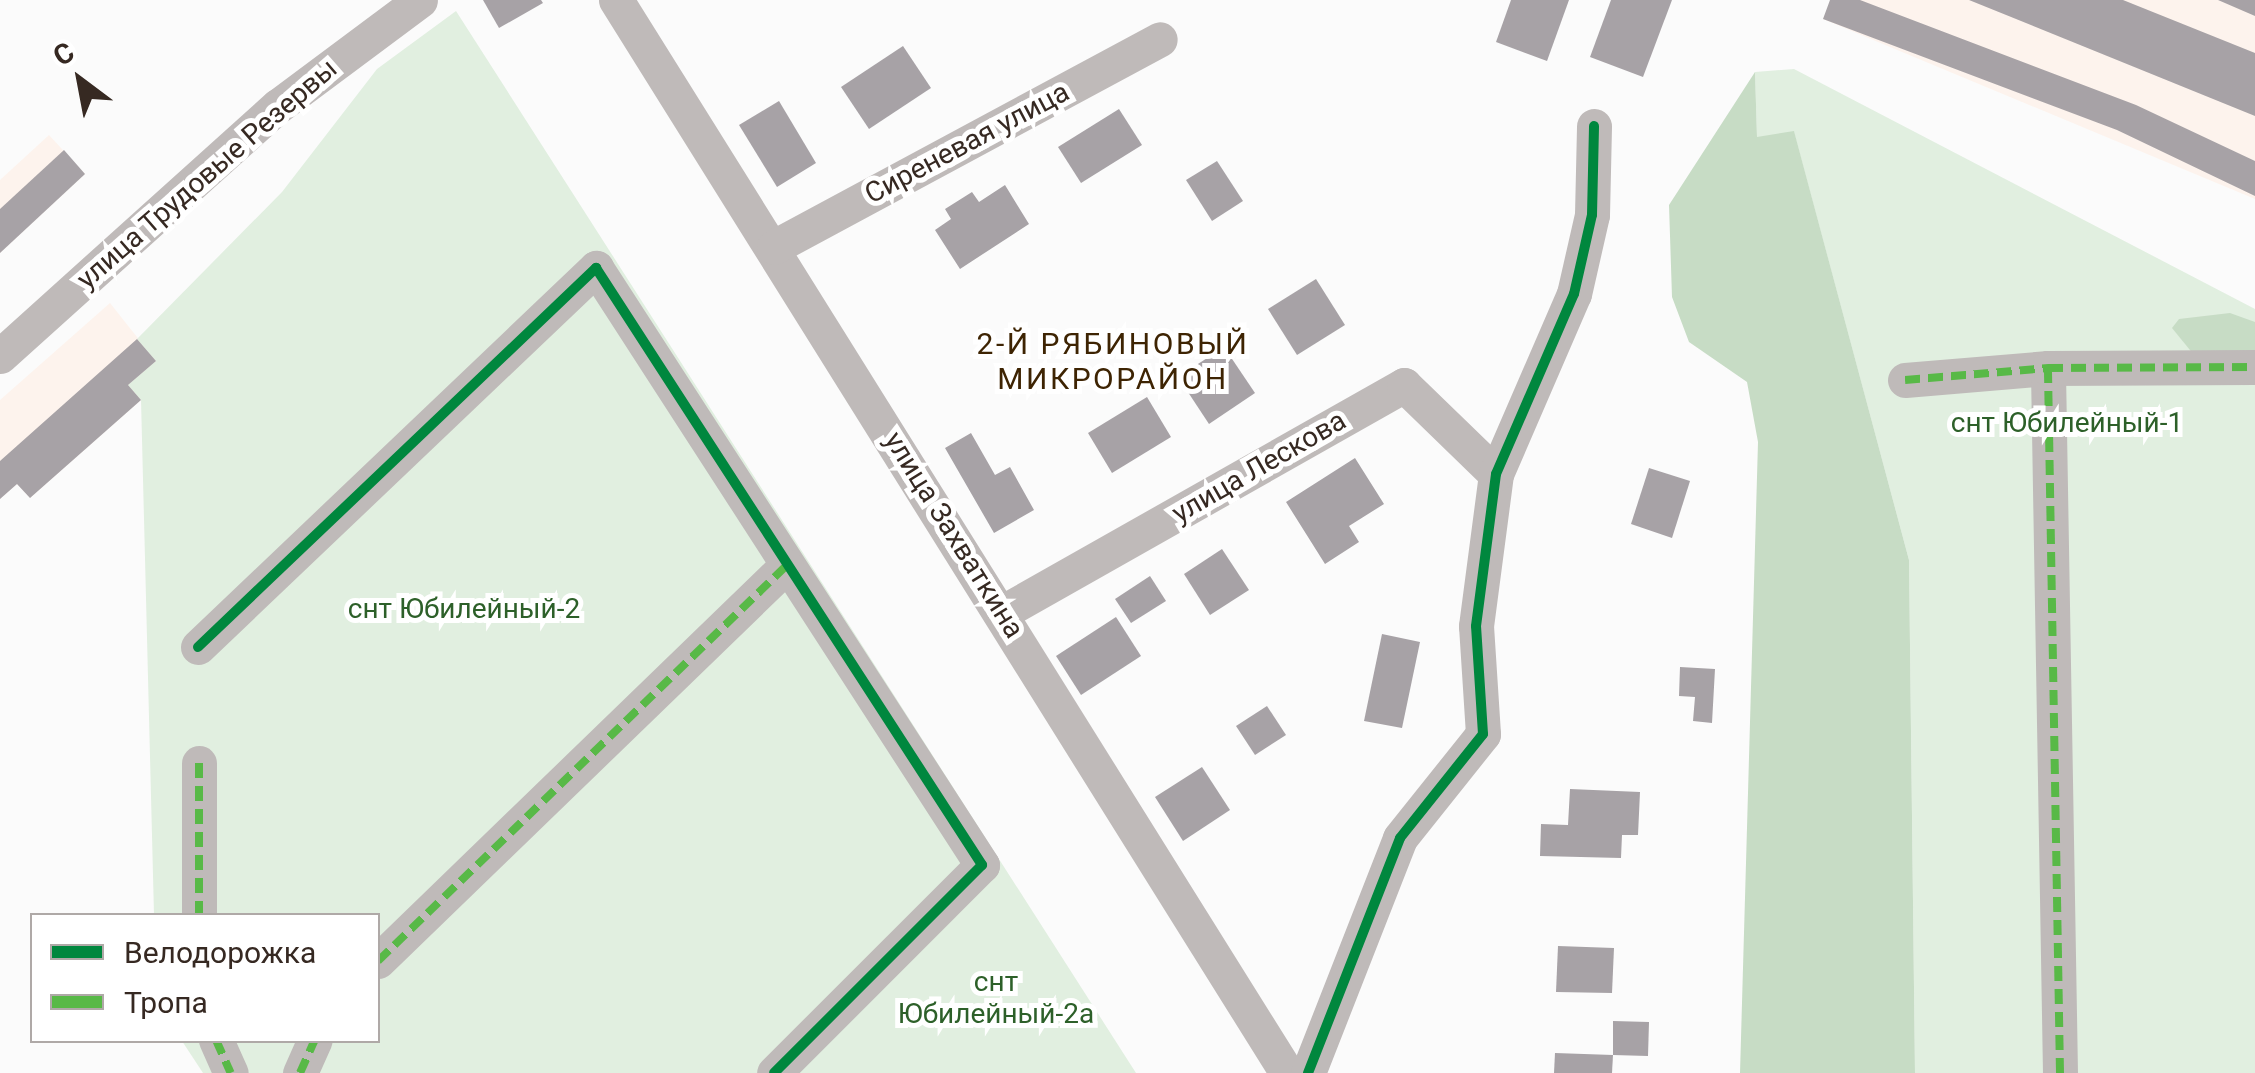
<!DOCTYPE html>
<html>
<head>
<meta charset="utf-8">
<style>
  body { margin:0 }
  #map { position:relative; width:2255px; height:1073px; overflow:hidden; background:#fbfbfb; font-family:Roboto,sans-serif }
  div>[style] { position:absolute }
  .industrial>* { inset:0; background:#fdf3ed }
  .green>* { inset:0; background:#e1efe0 }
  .forest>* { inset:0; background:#c7dcc5 }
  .building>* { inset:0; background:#a7a2a6 }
  .minor>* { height:35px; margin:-17.5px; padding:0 17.5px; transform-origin:17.5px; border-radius:17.5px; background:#bfbab9 }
  .quiet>* { height:8px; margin-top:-4px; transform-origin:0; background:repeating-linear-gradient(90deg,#58b947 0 15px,transparent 0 23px) }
  .cycleway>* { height:10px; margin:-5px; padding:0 5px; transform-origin:5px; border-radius:5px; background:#00873e }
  span { translate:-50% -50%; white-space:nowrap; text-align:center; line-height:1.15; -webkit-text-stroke:10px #fff; paint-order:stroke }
  .street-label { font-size:28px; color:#362922 }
  .park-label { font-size:28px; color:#2d6029 }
  .neighbourhood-label { font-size:30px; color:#3e2403; letter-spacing:2.5px }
  .legend { position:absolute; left:30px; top:913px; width:350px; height:130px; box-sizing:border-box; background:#fff; border:2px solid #afa9a7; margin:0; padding:12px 18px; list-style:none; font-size:30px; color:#362922 }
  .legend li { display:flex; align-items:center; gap:20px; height:50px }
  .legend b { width:50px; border:2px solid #afa9a7 }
  .north { position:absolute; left:30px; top:30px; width:100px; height:100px; -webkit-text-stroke:8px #fff; paint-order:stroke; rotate:328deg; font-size:28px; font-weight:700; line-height:40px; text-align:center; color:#362922 }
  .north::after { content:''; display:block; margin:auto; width:35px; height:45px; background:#362922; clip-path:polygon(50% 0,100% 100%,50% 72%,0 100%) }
</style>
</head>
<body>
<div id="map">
  <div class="industrial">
    <i style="clip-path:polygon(1831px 0,2255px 0,2255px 199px,1823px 19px)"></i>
    <i style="clip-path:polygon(49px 135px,85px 174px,0 253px,0 180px)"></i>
    <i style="clip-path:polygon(110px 303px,156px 361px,141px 400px,30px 498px,17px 484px,0 499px,0 400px)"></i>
  </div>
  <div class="green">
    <i style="clip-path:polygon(456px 11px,1136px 1073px,203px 1073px,182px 1041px,378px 1040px,378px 916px,154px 915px,141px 400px,128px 385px,156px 361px,137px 339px,282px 192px,377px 69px)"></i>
    <i style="clip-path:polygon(1794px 69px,2255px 309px,2255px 1073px,1915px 1073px,1909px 560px,1794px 132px,1757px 138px,1755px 72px)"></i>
  </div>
  <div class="forest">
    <i style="clip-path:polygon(1755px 72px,1757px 137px,1794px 131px,1909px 560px,1915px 1073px,1740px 1073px,1758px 442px,1747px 382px,1689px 342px,1672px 297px,1669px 205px)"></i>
    <i style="clip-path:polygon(2230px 313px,2255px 322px,2255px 361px,2194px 355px,2172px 328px,2179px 319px)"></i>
  </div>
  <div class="building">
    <i style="clip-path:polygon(483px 0,541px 0,543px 3px,499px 28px)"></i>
    <i style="clip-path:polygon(1511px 0,1569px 0,1547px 61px,1496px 42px)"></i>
    <i style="clip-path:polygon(1611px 0,1672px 0,1643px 77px,1590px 57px)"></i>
    <i style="clip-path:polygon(1830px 0,1860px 0,2136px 105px,2255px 161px,2255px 196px,2117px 130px,1823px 19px)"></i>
    <i style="clip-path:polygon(1969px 0,2123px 0,2255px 53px,2255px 116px)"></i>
    <i style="clip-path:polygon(2218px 0,2255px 0,2255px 16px)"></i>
    <i style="clip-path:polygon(903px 46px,931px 88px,869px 129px,841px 87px)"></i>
    <i style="clip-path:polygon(779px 101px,816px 163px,777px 187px,739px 125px)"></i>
    <i style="clip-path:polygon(1119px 109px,1142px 145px,1081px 183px,1058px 147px)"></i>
    <i style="clip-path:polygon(64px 150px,85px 174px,0 253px,0 209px)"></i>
    <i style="clip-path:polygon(1217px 161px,1243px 201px,1212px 221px,1186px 180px)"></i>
    <i style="clip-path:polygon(1005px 185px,1029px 224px,960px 269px,935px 230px,951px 219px,945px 209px,972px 192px,979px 202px)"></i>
    <i style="clip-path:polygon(1316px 279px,1345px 325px,1297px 355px,1268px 309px)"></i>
    <i style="clip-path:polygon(137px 339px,156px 361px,128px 385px,141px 400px,30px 498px,17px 484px,0 499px,0 461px)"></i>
    <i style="clip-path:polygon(1224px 347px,1255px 393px,1209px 424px,1178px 377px)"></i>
    <i style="clip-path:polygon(1147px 397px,1171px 437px,1112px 473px,1088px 433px)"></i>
    <i style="clip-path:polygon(971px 433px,995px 475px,1010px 467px,1034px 510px,994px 533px,945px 448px)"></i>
    <i style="clip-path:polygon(1355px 458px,1384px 504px,1349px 526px,1359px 542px,1325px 564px,1286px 502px)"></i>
    <i style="clip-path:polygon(1649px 468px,1690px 481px,1672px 538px,1631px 524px)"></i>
    <i style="clip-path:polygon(1222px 549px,1249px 590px,1210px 615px,1184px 574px)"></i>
    <i style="clip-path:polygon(1150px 576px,1166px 601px,1131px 623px,1115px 599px)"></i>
    <i style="clip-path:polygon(1116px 617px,1141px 656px,1081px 695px,1056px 656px)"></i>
    <i style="clip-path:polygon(1382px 634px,1420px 642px,1402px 728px,1364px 721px)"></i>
    <i style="clip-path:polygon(1680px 667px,1715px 669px,1712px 723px,1693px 721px,1695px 697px,1679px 696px)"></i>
    <i style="clip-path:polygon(1267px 706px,1286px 735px,1255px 755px,1236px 726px)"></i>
    <i style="clip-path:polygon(1202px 767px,1230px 810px,1183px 841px,1155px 797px)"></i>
    <i style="clip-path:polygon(1570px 789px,1640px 792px,1638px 835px,1622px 835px,1621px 858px,1540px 856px,1541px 824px,1568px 825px)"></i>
    <i style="clip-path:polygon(1558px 946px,1614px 948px,1612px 993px,1556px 992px)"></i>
    <i style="clip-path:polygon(1613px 1021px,1649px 1022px,1648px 1056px,1613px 1055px)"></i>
    <i style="clip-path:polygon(1555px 1053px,1613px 1055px,1612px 1073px,1554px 1073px)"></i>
  </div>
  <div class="minor">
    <i style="left:616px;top:0;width:1266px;rotate:57.98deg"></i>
    <i style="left:774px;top:247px;width:438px;rotate:-28.3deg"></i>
    <i style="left:0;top:356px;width:374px;rotate:-42deg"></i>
    <i style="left:278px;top:106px;width:177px;rotate:-36.7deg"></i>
    <i style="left:1905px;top:380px;width:144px;rotate:-4.8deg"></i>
    <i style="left:1003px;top:612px;width:461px;rotate:-29.5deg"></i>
    <i style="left:1404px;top:385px;width:128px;rotate:44.1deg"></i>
    <i style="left:198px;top:647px;width:550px;rotate:-43.6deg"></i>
    <i style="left:596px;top:268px;width:711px;rotate:57.11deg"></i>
    <i style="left:982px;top:865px;width:294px;rotate:135deg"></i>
    <i style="left:199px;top:763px;width:153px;rotate:90deg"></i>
    <i style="left:378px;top:961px;width:568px;rotate:-44.07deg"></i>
    <i style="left:216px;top:1040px;width:36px;rotate:66deg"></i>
    <i style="left:300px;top:1073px;width:36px;rotate:-66deg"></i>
    <i style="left:1308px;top:1073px;width:252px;rotate:-68.6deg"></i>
    <i style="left:1400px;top:838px;width:133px;rotate:-51.4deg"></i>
    <i style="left:1483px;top:734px;width:108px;rotate:-93.7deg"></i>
    <i style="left:1476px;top:626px;width:153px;rotate:-82.5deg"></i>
    <i style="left:1496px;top:474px;width:196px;rotate:-66.6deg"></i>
    <i style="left:1574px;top:294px;width:81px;rotate:-77.2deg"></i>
    <i style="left:1592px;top:215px;width:89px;rotate:-88.7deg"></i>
    <i style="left:2060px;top:1073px;width:705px;rotate:-90.98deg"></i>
    <i style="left:2048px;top:368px;width:207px;rotate:-0.3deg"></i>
  </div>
  <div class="quiet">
    <i style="left:1905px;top:380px;width:144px;rotate:-4.8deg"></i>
    <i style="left:199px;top:763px;width:153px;rotate:90deg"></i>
    <i style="left:378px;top:961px;width:568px;rotate:-44.07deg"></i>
    <i style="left:216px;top:1040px;width:36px;rotate:66deg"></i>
    <i style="left:300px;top:1073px;width:36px;rotate:-66deg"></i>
    <i style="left:2060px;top:1073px;width:705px;rotate:-90.98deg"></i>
    <i style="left:2048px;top:368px;width:207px;rotate:-0.3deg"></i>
  </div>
  <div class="cycleway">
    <i style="left:198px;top:647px;width:550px;rotate:-43.6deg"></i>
    <i style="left:596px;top:268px;width:711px;rotate:57.11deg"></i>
    <i style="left:982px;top:865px;width:294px;rotate:135deg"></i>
    <i style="left:1308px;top:1073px;width:252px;rotate:-68.6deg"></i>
    <i style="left:1400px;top:838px;width:133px;rotate:-51.4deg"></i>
    <i style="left:1483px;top:734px;width:108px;rotate:-93.7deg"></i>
    <i style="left:1476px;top:626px;width:153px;rotate:-82.5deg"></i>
    <i style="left:1496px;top:474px;width:196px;rotate:-66.6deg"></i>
    <i style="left:1574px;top:294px;width:81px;rotate:-77.2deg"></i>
    <i style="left:1592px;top:215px;width:89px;rotate:-88.7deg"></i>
  </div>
  <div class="street-label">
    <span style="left:967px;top:143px;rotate:-28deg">Сиреневая улица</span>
    <span style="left:207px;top:174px;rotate:-41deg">улица Трудовые Резервы</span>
    <span style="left:1259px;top:467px;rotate:-30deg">улица Лескова</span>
    <span style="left:954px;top:535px;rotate:58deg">улица Захваткина</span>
  </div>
  <div class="park-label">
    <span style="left:2067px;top:423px">снт Юбилейный-1</span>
    <span style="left:464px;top:609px">снт Юбилейный-2</span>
    <span style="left:996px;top:998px">снт<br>Юбилейный-2а</span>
  </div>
  <div class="neighbourhood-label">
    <span style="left:1113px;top:361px">2-Й РЯБИНОВЫЙ<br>МИКРОРАЙОН</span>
  </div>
  <ul class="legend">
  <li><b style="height:12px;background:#00873e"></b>Велодорожка</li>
  <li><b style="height:12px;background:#58b947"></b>Тропа</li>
  </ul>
  <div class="north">С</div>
</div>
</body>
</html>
